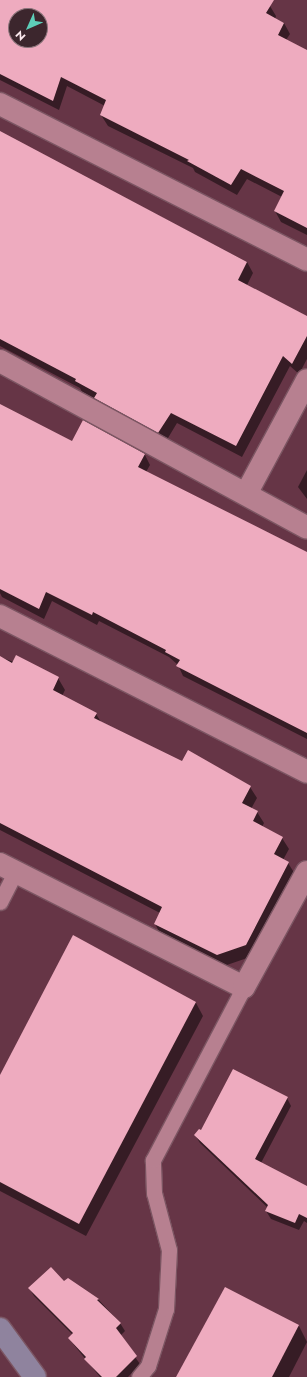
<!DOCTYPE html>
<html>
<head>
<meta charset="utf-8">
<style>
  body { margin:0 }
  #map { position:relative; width:307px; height:1377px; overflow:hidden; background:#663546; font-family:Jost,sans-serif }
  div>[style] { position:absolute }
  .shadow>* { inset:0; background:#0007 }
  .building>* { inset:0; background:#eeabbf }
  .roads { filter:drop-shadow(1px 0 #7b5562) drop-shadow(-1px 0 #7b5562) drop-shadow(0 1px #7b5562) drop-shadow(0 -1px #7b5562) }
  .lane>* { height:15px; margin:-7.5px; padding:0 7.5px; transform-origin:7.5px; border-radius:7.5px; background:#b78090 }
  .street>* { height:22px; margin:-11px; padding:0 11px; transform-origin:11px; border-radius:11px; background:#b78090 }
  .secondary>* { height:22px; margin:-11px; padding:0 11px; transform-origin:11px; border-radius:11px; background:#8f839e }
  span { translate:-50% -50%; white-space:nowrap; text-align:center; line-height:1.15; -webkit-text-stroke:4px #3c262d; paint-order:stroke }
  .north { position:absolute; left:8px; top:8px; width:40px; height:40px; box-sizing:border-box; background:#3c262d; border:1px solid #89747a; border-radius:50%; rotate:225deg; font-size:11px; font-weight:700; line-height:16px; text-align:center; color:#fce9ee }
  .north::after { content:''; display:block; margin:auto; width:14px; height:18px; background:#5dceb9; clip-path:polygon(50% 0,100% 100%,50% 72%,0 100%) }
</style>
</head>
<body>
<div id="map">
  <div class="shadow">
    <i style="clip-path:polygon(evenodd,0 0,259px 0,270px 6px,276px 16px,275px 19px,284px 23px,290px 34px,286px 40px,307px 51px,307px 235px,281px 222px,275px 211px,282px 197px,247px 179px,237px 195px,195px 172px,193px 168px,108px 126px,101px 115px,105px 106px,67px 86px,59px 110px,0 80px,0 0,16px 16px,40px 16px,40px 40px,16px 40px,16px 16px)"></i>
    <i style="clip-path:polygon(0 132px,247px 262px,253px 273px,247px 285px,307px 317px,307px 359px,299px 374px,290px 366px,242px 457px,177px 423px,165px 443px,102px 409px,97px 400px,82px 392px,80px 388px,0 346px)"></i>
    <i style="clip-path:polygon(0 406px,72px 443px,83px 422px,145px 455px,150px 465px,146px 472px,307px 566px,307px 739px,183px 676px,178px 665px,169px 657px,99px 621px,97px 625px,52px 601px,44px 619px,2px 597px,0 593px)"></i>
    <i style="clip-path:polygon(307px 470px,307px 499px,298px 487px)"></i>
    <i style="clip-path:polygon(0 657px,58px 678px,65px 690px,62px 696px,96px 714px,101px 722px,182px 762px,250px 787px,257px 798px,251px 809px,257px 812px,264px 823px,262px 827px,282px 838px,289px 849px,283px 860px,288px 863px,295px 874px,253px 956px,224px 966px,161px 935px,155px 924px,160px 913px,0 830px)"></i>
    <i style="clip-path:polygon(73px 937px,196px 1003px,203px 1016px,86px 1236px,0 1191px,0 1077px)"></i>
    <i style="clip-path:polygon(287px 1098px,291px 1106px,261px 1163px,307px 1188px,307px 1223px,304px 1221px,299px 1230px,271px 1219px,266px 1211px,268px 1208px,200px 1143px,195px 1135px)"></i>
    <i style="clip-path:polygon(64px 1283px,98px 1299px,120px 1323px,125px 1331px,120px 1336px,140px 1364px,128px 1377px,100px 1377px,74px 1345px,69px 1338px,73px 1335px,34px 1296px,29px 1288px)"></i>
    <i style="clip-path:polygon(226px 1289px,299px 1326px,307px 1342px,289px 1377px,177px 1377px)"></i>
  </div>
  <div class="building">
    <i style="clip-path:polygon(evenodd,0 0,274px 0,266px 13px,284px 23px,278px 35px,307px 50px,307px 228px,274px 211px,284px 191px,241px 169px,231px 185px,187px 161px,189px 160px,100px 115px,106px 100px,61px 77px,53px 101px,0 74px,0 0,16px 16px,40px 16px,40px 40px,16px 40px,16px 16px)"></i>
    <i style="clip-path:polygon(0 131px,247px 262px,238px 280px,307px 316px,307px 336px,292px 364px,283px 356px,236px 446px,171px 413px,158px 433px,94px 398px,97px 393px,75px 381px,76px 379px,0 339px)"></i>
    <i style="clip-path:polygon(0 404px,72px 441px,83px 420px,145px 454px,138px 467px,307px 552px,307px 733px,176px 666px,180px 660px,165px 652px,166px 650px,93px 612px,92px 615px,46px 592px,39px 609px,0 589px)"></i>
    <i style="clip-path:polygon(16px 655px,59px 677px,53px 690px,97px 713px,94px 718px,182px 761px,188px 750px,251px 786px,242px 803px,258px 811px,253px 821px,283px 837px,274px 854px,289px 862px,246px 945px,217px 955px,154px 924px,162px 907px,0 823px,0 656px,12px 663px)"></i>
    <i style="clip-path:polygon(73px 935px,196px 1002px,79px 1224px,0 1182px,0 1075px)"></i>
    <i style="clip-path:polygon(233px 1069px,288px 1097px,255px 1159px,307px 1186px,307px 1218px,299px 1214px,295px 1223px,265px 1211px,268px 1205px,194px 1135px,199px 1129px,201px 1130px)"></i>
    <i style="clip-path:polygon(51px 1267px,64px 1281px,68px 1278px,99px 1299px,97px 1300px,121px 1323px,116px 1328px,137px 1356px,116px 1377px,102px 1377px,84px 1359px,86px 1357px,68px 1338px,73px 1333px,28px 1288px)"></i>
    <i style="clip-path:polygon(225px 1287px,299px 1325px,272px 1377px,176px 1377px)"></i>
  </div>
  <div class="roads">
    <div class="lane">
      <i style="left:0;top:902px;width:34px;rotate:-63deg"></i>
      <i style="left:139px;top:1377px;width:14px;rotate:-51deg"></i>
      <i style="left:148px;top:1366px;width:60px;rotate:-72.5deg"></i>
      <i style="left:166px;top:1309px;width:59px;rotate:-87.1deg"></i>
      <i style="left:169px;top:1250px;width:59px;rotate:-104.7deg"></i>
      <i style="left:154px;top:1193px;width:33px;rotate:-92deg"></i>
      <i style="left:153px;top:1160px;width:195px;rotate:-62.3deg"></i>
    </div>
    <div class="street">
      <i style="left:0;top:104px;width:344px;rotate:26.9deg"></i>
      <i style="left:0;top:361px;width:349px;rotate:28.5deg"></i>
      <i style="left:246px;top:494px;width:129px;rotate:-61.8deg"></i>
      <i style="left:0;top:616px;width:344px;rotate:26.9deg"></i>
      <i style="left:0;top:864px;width:273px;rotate:26.8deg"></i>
      <i style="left:244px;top:987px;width:131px;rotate:-61.3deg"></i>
    </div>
    <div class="secondary">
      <i style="left:0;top:1329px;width:59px;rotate:53.9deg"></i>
    </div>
  </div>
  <div class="north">N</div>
</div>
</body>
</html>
